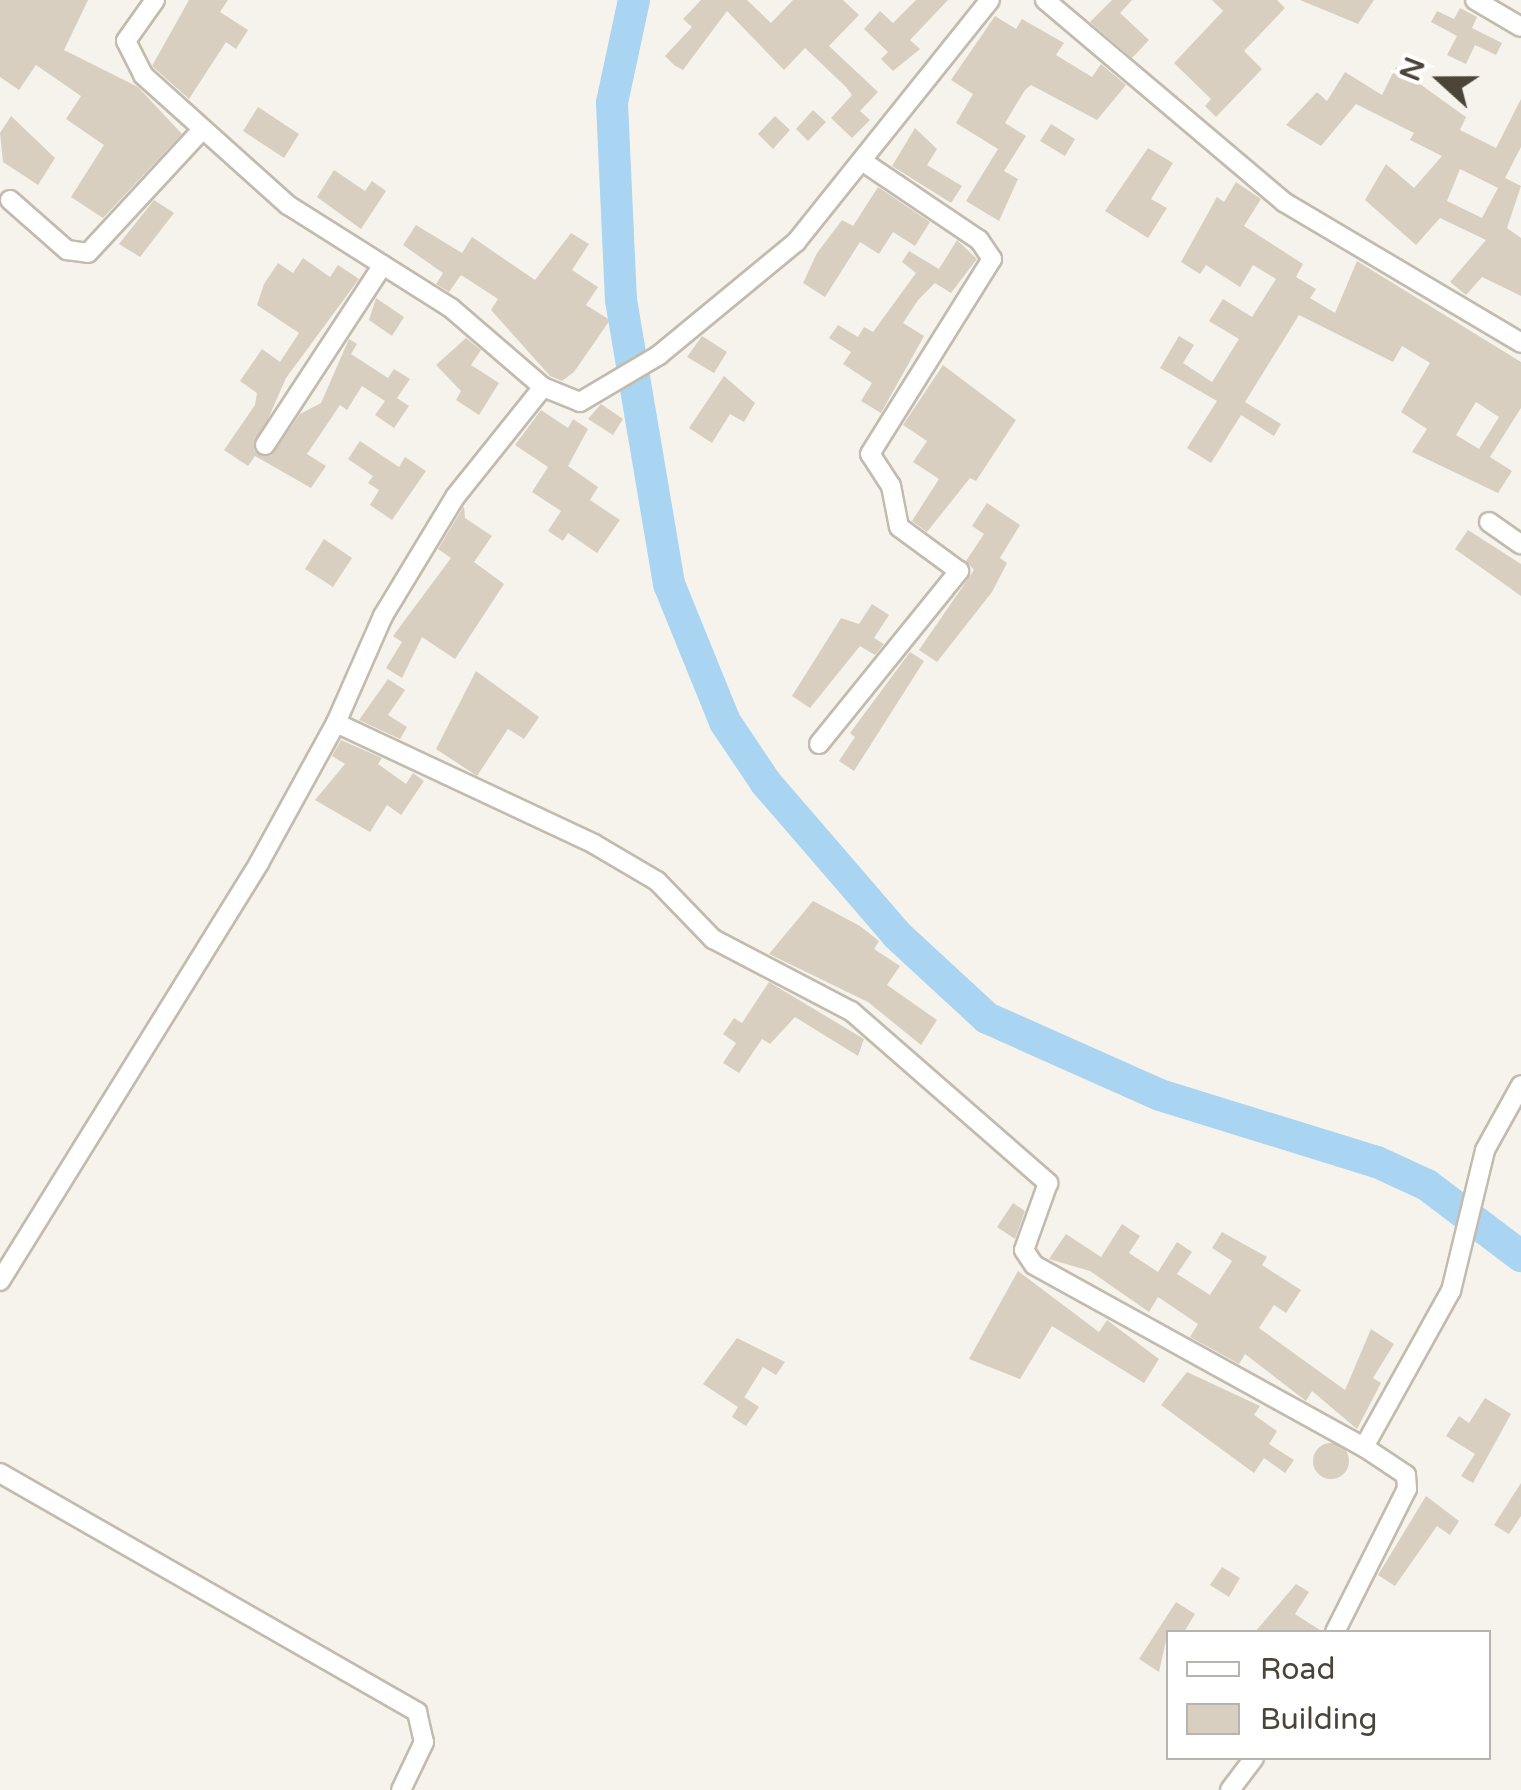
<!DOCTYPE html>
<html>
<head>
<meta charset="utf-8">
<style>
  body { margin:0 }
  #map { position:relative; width:1521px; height:1790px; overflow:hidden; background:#f6f3ec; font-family:"Varela Round",sans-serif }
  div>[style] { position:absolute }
  .river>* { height:32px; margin:-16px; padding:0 16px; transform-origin:16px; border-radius:16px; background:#a9d4f2 }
  .building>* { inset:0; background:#d8cfc1 }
  .round { border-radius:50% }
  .roads { filter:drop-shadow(2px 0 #c2bbae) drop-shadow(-2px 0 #c2bbae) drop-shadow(0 2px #c2bbae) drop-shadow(0 -2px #c2bbae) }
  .street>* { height:18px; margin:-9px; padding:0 9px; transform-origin:9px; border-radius:9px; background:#fff }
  span { translate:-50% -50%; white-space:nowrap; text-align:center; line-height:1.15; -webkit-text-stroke:8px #fff; paint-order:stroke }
  .legend { position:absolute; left:1166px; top:1630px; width:325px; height:130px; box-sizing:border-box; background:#fff; border:2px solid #b7b4b0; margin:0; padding:12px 18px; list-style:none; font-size:30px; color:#4b4439 }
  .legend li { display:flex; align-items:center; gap:20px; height:50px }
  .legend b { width:50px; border:2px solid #b7b4b0 }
  .north { position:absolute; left:1391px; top:30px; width:100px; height:100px; -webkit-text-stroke:8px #fff; paint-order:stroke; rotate:291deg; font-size:28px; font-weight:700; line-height:40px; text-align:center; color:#4b4439 }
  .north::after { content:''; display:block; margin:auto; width:35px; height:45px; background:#4b4439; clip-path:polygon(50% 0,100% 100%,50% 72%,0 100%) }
</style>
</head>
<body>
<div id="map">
  <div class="river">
    <i style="left:634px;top:0;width:105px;rotate:102.1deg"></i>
    <i style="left:612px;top:103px;width:197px;rotate:87.4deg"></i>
    <i style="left:621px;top:300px;width:288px;rotate:80.4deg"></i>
    <i style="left:669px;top:584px;width:149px;rotate:67.9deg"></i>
    <i style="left:725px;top:722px;width:73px;rotate:56.1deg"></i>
    <i style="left:766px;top:783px;width:201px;rotate:49.2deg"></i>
    <i style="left:897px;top:935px;width:122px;rotate:42.7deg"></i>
    <i style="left:987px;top:1018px;width:189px;rotate:24deg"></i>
    <i style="left:1160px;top:1095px;width:227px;rotate:17.2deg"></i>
    <i style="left:1377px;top:1162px;width:55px;rotate:24.7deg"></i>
    <i style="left:1427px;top:1185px;width:118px;rotate:37.1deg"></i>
  </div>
  <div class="building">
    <i style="clip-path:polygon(0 0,88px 0,64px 50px,138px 87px,182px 134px,103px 218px,71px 197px,104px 145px,66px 119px,81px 96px,36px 65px,19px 90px,0 77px)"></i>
    <i style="clip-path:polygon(189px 0,228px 0,220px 12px,248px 30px,236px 49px,226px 42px,189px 99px,152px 66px)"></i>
    <i style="clip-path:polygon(701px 0,747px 0,771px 23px,793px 0,843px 0,859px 15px,829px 46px,878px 92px,860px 111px,870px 120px,852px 138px,831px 118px,852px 95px,846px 87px,805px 48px,784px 70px,727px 11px,683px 70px,674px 65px,665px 56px,692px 27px,683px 19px)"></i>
    <i style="clip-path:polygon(916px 0,948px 0,910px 40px,920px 49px,893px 71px,881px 59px,888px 52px,864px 29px,880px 11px,893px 23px)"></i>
    <i style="clip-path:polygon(1112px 0,1132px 0,1120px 13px,1149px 40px,1132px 58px,1090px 22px)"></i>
    <i style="clip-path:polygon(1212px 0,1277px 0,1285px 8px,1244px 51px,1262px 69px,1216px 117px,1205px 106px,1211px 99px,1174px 63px,1223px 11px)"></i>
    <i style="clip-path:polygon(1300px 0,1374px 0,1358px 24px)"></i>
    <i style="clip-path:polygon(1460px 8px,1477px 17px,1472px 28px,1502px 43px,1496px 55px,1475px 45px,1466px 64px,1447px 55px,1457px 36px,1431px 22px,1437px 11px,1454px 19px)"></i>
    <i style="clip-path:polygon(995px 16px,1016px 29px,1022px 19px,1064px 43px,1056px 55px,1092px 77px,1101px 64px,1126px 85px,1097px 120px,1031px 85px,1025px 90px,1005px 123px,1026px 136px,1004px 171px,1018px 179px,999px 221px,966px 201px,998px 149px,956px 123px,973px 94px,951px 80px)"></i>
    <i style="clip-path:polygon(evenodd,1396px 67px,1466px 117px,1460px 130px,1496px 148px,1521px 99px,1521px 147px,1505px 178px,1521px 186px,1507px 228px,1521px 238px,1521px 296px,1482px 277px,1466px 295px,1450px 282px,1486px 240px,1440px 218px,1416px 245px,1365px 200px,1386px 164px,1414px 188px,1442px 156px,1410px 140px,1414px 133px,1356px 104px,1321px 146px,1286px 125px,1317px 92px,1327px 101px,1345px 72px,1382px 95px,1396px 67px,1460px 169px,1498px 188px,1482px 218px,1447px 201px,1460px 169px)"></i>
    <i style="clip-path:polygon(258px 107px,299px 134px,284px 158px,243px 131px)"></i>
    <i style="clip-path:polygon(813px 110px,826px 122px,808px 141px,796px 129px)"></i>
    <i style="clip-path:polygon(11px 116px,55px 158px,38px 185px,3px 162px,0 133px)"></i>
    <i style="clip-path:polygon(775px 116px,790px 130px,773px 149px,758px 134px)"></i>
    <i style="clip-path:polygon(1051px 124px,1075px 139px,1065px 156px,1040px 141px)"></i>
    <i style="clip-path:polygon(915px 128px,937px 149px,927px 165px,962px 186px,951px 203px,892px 166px)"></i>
    <i style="clip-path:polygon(1148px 148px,1173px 163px,1151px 199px,1167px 208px,1148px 238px,1105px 211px)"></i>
    <i style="clip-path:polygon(334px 170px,365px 191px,372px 181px,386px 191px,361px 229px,317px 197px)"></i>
    <i style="clip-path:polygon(evenodd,1236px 182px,1261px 199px,1244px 226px,1303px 264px,1296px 277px,1316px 289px,1310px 298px,1335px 313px,1357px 261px,1521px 362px,1521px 408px,1490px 457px,1512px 471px,1498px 493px,1412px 452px,1427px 429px,1401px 412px,1430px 363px,1402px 346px,1393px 362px,1299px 315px,1245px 402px,1281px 424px,1274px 436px,1241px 415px,1211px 463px,1187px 448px,1217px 401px,1160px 368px,1179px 336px,1194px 345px,1183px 363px,1212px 382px,1239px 339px,1209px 321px,1223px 299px,1252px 317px,1276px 279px,1253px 265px,1240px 287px,1206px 265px,1200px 274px,1181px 262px,1217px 197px,1224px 202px,1236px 182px,1476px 402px,1499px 417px,1479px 449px,1456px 435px,1476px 402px)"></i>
    <i style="clip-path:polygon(878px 187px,930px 222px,915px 246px,893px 232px,879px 254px,860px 242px,825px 297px,803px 283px,817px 253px,842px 220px,853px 226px)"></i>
    <i style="clip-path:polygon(154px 200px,174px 213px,140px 257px,119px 244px)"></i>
    <i style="clip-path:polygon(416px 225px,462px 253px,472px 237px,535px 280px,571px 233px,589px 244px,572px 270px,598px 287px,586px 305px,610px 320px,574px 372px,562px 381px,550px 376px,491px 310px,498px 299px,461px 275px,449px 292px,436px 284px,443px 273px,403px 245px)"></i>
    <i style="clip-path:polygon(957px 240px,977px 259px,951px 293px,935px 283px,918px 300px,903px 323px,924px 336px,881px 413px,861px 401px,872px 383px,843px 364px,851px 352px,829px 338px,838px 325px,858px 337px,864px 327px,873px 332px,916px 273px,902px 262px,909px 251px,939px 269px)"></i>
    <i style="clip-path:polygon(303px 258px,330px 277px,338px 265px,359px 279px,286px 378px,254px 451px,271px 456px,300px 414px,321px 403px,349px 339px,357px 344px,351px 354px,388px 378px,394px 369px,410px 379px,397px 398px,409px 406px,394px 428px,375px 415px,385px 401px,362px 386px,347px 410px,340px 405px,307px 454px,326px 466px,311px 488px,255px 456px,248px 466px,224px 450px,255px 405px,257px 393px,240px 381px,262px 349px,280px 362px,299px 333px,257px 305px,264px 284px,278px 263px,293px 273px)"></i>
    <i style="clip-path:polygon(376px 298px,404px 317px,392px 336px,369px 320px)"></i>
    <i style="clip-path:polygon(702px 336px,727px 352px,714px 373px,687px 357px)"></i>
    <i style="clip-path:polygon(466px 338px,481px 350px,471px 365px,499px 383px,479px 415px,456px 400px,461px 391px,436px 365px)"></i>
    <i style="clip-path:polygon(943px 365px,1016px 420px,976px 481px,970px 478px,927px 532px,912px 521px,939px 479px,913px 462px,927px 441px,903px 425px)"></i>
    <i style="clip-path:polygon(724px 376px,755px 403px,744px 422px,730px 414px,712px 443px,689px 428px)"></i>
    <i style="clip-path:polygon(601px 404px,623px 419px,613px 435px,588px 419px)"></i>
    <i style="clip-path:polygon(541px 410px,568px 428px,573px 419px,588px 429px,568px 466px,598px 487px,590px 500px,620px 520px,597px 553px,568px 533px,563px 541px,548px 531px,561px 511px,532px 492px,548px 467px,515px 445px)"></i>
    <i style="clip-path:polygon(360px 441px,399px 467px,405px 457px,426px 471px,392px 520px,370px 505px,379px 490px,368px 483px,373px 476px,348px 459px)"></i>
    <i style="clip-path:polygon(987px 503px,1020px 525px,1000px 558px,1007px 563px,992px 592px,937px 662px,919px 650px,974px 570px,966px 561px,984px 534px,972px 526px)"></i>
    <i style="clip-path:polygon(464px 506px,465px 518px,492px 536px,474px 562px,504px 584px,455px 659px,422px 637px,402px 678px,386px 668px,402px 642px,393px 636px,451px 558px,438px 549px)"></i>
    <i style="clip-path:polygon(1468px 530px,1521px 564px,1521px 596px,1455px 549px)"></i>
    <i style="clip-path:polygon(324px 539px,352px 558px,333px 587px,305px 569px)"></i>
    <i style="clip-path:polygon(872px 604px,889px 615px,874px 638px,884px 644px,875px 655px,860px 646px,810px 708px,792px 696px,841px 618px,859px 624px)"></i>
    <i style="clip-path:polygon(910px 652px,924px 661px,854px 771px,839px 761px,855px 737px,850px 733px)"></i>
    <i style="clip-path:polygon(476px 671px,539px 717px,524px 739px,508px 729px,477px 776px,436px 749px)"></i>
    <i style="clip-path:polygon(388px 679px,405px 690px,388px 715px,407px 727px,400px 739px,359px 720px)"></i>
    <i style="clip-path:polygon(341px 740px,382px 758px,378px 764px,406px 784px,413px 773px,424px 781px,401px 815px,387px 805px,370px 832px,315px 800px,345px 764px,332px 756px)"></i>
    <i style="clip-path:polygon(813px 901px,860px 926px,879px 941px,874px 949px,900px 966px,887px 985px,937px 1020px,921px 1045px,868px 1002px,769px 954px)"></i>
    <i style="clip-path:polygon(769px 982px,864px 1039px,858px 1056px,795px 1017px,770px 1044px,762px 1039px,739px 1073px,723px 1063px,736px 1043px,723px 1034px,734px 1018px,742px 1023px)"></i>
    <i style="clip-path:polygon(1013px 1203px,1025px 1211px,1015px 1239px,997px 1227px)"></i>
    <i style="clip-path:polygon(1122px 1224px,1140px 1236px,1129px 1253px,1158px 1272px,1177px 1242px,1192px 1252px,1177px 1274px,1210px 1295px,1232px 1261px,1212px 1248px,1222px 1232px,1267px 1257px,1262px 1265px,1301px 1290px,1286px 1313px,1274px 1305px,1259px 1328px,1345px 1390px,1371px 1329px,1394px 1344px,1373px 1378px,1381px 1383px,1357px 1429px,1312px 1391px,1306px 1401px,1245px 1354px,1239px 1364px,1190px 1337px,1198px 1324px,1158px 1297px,1149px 1312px,1090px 1271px,1049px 1259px,1066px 1234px,1101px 1257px)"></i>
    <i style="clip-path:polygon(1018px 1271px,1099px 1332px,1107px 1320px,1159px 1359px,1144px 1383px,1052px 1326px,1020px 1379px,969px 1359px)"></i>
    <i style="clip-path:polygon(737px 1338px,785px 1362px,776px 1375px,763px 1367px,739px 1406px,744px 1397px,759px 1407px,746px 1426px,732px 1417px,738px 1407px,703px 1384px)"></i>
    <i style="clip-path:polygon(1187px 1372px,1260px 1406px,1254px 1415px,1277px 1431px,1269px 1444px,1294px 1460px,1285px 1473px,1264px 1458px,1254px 1473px,1161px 1405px)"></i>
    <i style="clip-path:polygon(1485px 1398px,1511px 1414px,1473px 1483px,1461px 1476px,1475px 1454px,1446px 1436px,1459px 1416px,1469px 1423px)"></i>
    <i class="round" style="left:1313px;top:1443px;width:36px;height:36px"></i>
    <i style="clip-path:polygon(1521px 1483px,1521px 1516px,1509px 1534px,1494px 1525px)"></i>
    <i style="clip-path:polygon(1426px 1496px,1459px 1521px,1450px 1535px,1437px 1526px,1395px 1586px,1378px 1575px)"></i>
    <i style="clip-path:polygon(1222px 1567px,1240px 1578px,1229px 1597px,1210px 1585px)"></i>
    <i style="clip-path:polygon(1296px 1584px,1309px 1592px,1295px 1614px,1323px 1632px,1255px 1632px)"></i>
    <i style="clip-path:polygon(1176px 1602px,1195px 1614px,1184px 1632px,1168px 1632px,1159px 1672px,1139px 1659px)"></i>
  </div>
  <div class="roads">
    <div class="street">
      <i style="left:155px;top:0;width:50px;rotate:125.3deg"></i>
      <i style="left:126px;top:41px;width:38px;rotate:63deg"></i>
      <i style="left:143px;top:75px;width:195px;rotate:41.9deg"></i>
      <i style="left:288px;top:205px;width:193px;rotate:32.3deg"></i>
      <i style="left:451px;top:308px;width:121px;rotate:40.7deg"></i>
      <i style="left:1045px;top:0;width:313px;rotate:40.2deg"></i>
      <i style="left:1284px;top:202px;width:276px;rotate:30.7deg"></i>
      <i style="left:1475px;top:0;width:53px;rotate:30.4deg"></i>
      <i style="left:10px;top:200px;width:76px;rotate:41.3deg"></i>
      <i style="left:67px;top:250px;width:21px;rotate:8deg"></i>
      <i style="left:88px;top:253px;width:168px;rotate:-47.2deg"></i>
      <i style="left:265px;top:445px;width:215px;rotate:-56.8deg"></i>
      <i style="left:1489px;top:522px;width:39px;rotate:35deg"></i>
      <i style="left:336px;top:723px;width:285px;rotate:25.1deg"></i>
      <i style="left:594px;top:844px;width:73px;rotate:30.4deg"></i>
      <i style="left:657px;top:881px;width:81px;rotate:46deg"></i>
      <i style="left:713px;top:939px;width:156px;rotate:27.6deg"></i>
      <i style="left:851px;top:1011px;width:262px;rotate:41.1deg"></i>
      <i style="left:1048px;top:1183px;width:71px;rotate:109.7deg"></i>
      <i style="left:1024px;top:1250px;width:18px;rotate:56deg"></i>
      <i style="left:1034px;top:1265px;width:377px;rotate:28.9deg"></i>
      <i style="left:819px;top:744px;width:223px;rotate:-51deg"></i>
      <i style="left:959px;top:571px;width:74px;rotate:-143.7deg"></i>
      <i style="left:899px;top:527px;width:42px;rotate:-101deg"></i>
      <i style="left:891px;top:486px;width:38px;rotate:-123deg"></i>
      <i style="left:870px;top:454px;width:230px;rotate:-58deg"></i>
      <i style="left:992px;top:259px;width:23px;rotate:-124deg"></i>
      <i style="left:979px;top:240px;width:138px;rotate:-146deg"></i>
      <i style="left:0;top:1281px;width:492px;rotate:-58.2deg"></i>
      <i style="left:259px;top:863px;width:160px;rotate:-61.2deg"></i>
      <i style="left:336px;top:723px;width:117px;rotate:-66.3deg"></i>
      <i style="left:383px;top:616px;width:139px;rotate:-58.8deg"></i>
      <i style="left:455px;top:497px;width:141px;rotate:-51.3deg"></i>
      <i style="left:543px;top:387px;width:40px;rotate:22deg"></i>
      <i style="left:580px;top:402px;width:92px;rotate:-30.7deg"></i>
      <i style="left:659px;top:355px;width:178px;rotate:-39.5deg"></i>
      <i style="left:796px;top:242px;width:310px;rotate:-51.3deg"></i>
      <i style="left:0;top:1473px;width:481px;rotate:29.8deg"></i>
      <i style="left:417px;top:1712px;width:31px;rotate:77deg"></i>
      <i style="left:424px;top:1742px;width:53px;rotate:115.6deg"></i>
      <i style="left:1335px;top:1632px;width:160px;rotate:-63.3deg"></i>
      <i style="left:1407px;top:1489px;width:14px;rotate:-94deg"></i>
      <i style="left:1406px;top:1475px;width:50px;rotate:-146.3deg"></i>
      <i style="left:1364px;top:1447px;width:179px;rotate:-60.9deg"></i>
      <i style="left:1451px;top:1291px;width:145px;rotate:-76.4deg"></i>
      <i style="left:1485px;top:1150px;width:74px;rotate:-61deg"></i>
      <i style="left:1230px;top:1790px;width:40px;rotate:-53deg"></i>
    </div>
  </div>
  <ul class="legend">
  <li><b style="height:12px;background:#fff"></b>Road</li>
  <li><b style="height:28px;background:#d8cfc1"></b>Building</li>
  </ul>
  <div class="north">N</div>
</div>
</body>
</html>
